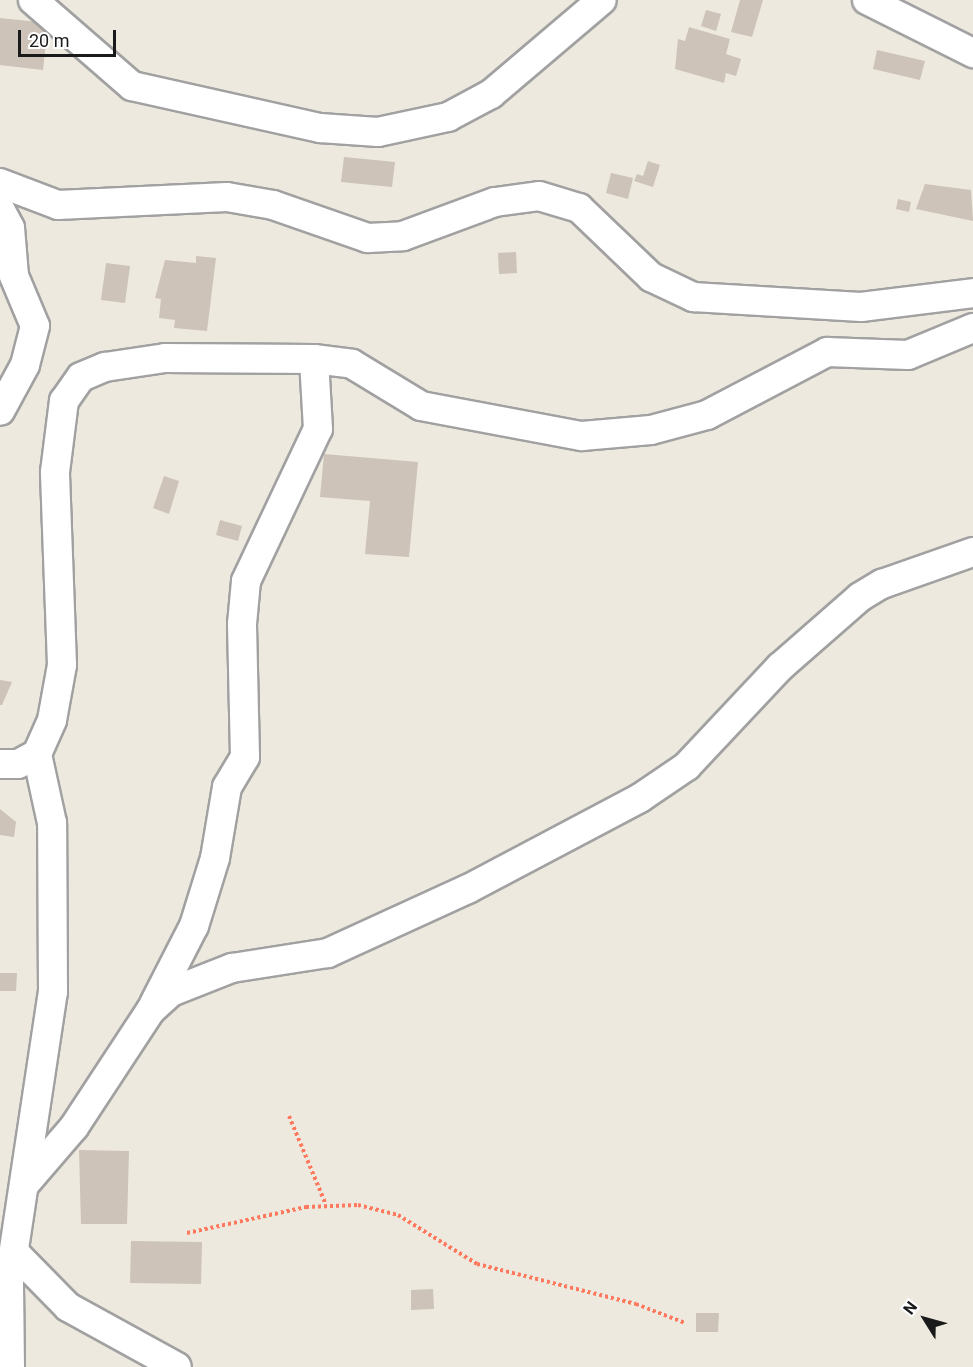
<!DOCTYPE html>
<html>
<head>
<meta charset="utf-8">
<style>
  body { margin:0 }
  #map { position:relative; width:973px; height:1367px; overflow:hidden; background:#ede9de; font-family:Roboto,sans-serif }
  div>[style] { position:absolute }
  .building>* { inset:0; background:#cdc3b8 }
  .path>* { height:4px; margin-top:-2px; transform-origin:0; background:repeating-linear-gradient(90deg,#ff795e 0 3px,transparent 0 6px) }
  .roads { filter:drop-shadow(2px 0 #a1a1a1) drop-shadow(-2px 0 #a1a1a1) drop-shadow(0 2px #a1a1a1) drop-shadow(0 -2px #a1a1a1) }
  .minor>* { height:28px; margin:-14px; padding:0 14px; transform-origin:14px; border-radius:14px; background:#fff }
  span { translate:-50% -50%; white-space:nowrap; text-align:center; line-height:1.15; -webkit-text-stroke:4.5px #fff; paint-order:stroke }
  .north { position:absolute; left:895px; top:1289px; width:60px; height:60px; -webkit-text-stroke:4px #fff; paint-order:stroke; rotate:307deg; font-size:16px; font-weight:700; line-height:24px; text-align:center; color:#1a1a1a }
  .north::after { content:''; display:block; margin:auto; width:21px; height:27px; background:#1a1a1a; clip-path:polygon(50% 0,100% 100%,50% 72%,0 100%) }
  .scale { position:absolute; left:18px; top:30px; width:98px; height:27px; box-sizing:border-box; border:3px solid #1a1a1a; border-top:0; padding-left:8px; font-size:18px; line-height:21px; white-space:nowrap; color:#1a1a1a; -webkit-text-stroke:4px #fff; paint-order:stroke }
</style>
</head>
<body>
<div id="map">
  <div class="building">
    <i style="clip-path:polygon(740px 0,763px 0,752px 37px,731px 32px)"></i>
    <i style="clip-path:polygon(706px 10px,721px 14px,716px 31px,701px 26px)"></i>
    <i style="clip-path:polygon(0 18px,48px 23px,43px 70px,0 65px)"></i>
    <i style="clip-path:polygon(689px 27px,730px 39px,726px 54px,741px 59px,736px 76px,726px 73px,724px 83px,675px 69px,678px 39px,685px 41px)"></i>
    <i style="clip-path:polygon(877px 50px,925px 61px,920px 80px,873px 69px)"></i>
    <i style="clip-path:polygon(344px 157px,395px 162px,392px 187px,341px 182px)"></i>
    <i style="clip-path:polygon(648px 161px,660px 165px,653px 187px,634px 181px,637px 174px,643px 176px)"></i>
    <i style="clip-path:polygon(611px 173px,633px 178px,628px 199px,606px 193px)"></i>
    <i style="clip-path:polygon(925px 184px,971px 190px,973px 221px,916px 209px)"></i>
    <i style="clip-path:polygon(898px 199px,911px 202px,909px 212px,896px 209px)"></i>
    <i style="clip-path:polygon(516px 252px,517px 273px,499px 274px,498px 253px)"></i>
    <i style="clip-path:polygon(196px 256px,216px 258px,207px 331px,174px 328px,175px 320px,159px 318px,161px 299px,155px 298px,165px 260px,196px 263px)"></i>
    <i style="clip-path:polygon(106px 263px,130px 266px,125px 303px,101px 300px)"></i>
    <i style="clip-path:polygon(324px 454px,418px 462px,409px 557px,365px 554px,370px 501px,320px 497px)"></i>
    <i style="clip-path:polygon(164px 476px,179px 481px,169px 514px,153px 508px)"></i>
    <i style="clip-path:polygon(220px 520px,242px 526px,238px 541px,216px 535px)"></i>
    <i style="clip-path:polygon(0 680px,12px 682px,2px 705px,0 705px)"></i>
    <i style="clip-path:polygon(0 809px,16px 822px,14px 837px,0 835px)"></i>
    <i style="clip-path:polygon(0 973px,17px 973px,16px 991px,0 991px)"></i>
    <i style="clip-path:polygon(79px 1150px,129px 1151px,127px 1224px,81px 1224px)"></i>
    <i style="clip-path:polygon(131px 1241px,202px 1242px,201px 1284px,130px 1283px)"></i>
    <i style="clip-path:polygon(433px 1289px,434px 1309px,411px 1310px,411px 1290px)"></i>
    <i style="clip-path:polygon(696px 1313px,719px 1313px,718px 1332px,696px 1332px)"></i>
  </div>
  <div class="path">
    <i style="left:289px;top:1116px;width:96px;rotate:67.4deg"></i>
    <i style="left:187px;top:1233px;width:122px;rotate:-12.3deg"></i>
    <i style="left:306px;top:1207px;width:52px;rotate:-2.2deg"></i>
    <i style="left:358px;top:1205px;width:41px;rotate:14deg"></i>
    <i style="left:398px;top:1215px;width:93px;rotate:31.8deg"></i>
    <i style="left:477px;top:1264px;width:164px;rotate:14.1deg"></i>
    <i style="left:636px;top:1304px;width:53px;rotate:21.2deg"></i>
  </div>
  <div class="roads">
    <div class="minor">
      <i style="left:33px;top:0;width:131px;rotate:41deg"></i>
      <i style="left:132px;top:86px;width:193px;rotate:12.6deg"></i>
      <i style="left:320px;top:128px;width:58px;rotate:3.9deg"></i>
      <i style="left:378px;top:132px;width:72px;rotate:-12.1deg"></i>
      <i style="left:448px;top:117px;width:49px;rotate:-28.1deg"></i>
      <i style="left:491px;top:94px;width:145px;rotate:-40.3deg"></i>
      <i style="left:867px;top:0;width:119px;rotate:26.6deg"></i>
      <i style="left:0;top:183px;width:62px;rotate:20.8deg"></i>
      <i style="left:58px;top:205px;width:169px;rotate:-2.7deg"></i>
      <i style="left:227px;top:197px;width:47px;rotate:9.9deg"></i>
      <i style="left:273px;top:205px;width:101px;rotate:19.2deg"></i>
      <i style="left:368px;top:238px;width:35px;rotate:-3deg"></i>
      <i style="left:403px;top:236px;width:98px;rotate:-20.3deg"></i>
      <i style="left:495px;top:202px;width:44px;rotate:-7.8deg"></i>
      <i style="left:539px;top:196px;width:42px;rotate:16.7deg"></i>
      <i style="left:579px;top:208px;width:100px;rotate:43.8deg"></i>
      <i style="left:651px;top:277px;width:47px;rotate:25.5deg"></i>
      <i style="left:693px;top:297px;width:168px;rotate:3.4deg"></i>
      <i style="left:861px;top:307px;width:113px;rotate:-7.1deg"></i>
      <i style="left:0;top:209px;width:21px;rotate:62deg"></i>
      <i style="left:10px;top:228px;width:48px;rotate:85.2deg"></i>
      <i style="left:14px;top:276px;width:54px;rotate:67.2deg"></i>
      <i style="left:35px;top:326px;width:40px;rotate:104.4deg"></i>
      <i style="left:25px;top:365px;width:52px;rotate:118.5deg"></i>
      <i style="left:0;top:764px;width:18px"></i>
      <i style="left:18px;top:764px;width:21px;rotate:-28deg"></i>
      <i style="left:37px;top:754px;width:37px;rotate:-66deg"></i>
      <i style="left:52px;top:720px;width:56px;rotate:-79.7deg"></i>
      <i style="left:62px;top:665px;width:193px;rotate:-92.1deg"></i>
      <i style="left:55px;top:472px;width:72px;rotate:-82.8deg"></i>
      <i style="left:64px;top:401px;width:29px;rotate:-55deg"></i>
      <i style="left:81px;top:377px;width:26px;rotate:-23deg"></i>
      <i style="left:105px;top:367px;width:61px;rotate:-8.5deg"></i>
      <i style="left:165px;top:358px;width:149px;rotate:0.4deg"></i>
      <i style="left:314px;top:359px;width:38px;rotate:7deg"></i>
      <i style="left:352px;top:364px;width:81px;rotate:31.3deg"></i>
      <i style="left:421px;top:406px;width:164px;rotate:10.6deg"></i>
      <i style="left:582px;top:436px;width:69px;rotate:-5deg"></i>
      <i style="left:651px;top:430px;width:58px;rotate:-15deg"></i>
      <i style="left:707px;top:415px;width:136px;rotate:-27.7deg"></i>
      <i style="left:827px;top:352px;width:81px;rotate:2.1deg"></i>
      <i style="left:908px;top:355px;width:70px;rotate:-22.6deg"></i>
      <i style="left:154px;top:1004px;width:88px;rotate:-62.9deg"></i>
      <i style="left:194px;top:926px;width:71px;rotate:-72.8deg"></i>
      <i style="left:215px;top:858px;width:72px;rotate:-80.4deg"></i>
      <i style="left:227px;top:787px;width:35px;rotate:-59deg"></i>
      <i style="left:245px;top:757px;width:133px;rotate:-91.3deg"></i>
      <i style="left:242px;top:624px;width:43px;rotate:-84.7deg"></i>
      <i style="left:246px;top:581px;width:168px;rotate:-64.7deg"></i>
      <i style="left:318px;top:429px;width:70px;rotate:-93.3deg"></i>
      <i style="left:24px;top:1185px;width:77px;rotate:-49.2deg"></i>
      <i style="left:74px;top:1127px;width:140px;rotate:-56.7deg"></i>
      <i style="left:151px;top:1010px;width:27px;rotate:-42deg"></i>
      <i style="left:171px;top:992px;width:66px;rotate:-21.5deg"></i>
      <i style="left:232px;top:968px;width:97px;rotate:-8.9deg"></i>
      <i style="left:328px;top:953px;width:154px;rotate:-24.6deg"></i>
      <i style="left:468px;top:889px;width:195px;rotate:-27.9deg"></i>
      <i style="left:640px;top:798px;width:57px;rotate:-34.2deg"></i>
      <i style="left:687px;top:766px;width:136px;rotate:-46.8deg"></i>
      <i style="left:780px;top:667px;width:106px;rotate:-41.2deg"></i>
      <i style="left:860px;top:597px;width:26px;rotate:-31deg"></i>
      <i style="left:882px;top:584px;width:96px;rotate:-19.4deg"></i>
      <i style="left:15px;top:1253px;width:76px;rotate:45.5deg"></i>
      <i style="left:68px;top:1307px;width:124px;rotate:28.8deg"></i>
      <i style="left:10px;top:1367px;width:85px;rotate:-90.7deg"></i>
      <i style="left:9px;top:1282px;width:293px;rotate:-81.4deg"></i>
      <i style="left:53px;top:992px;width:169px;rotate:-90.3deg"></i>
      <i style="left:52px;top:823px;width:71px;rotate:-102.3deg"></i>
    </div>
  </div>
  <div class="north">N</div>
  <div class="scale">20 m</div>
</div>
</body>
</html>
